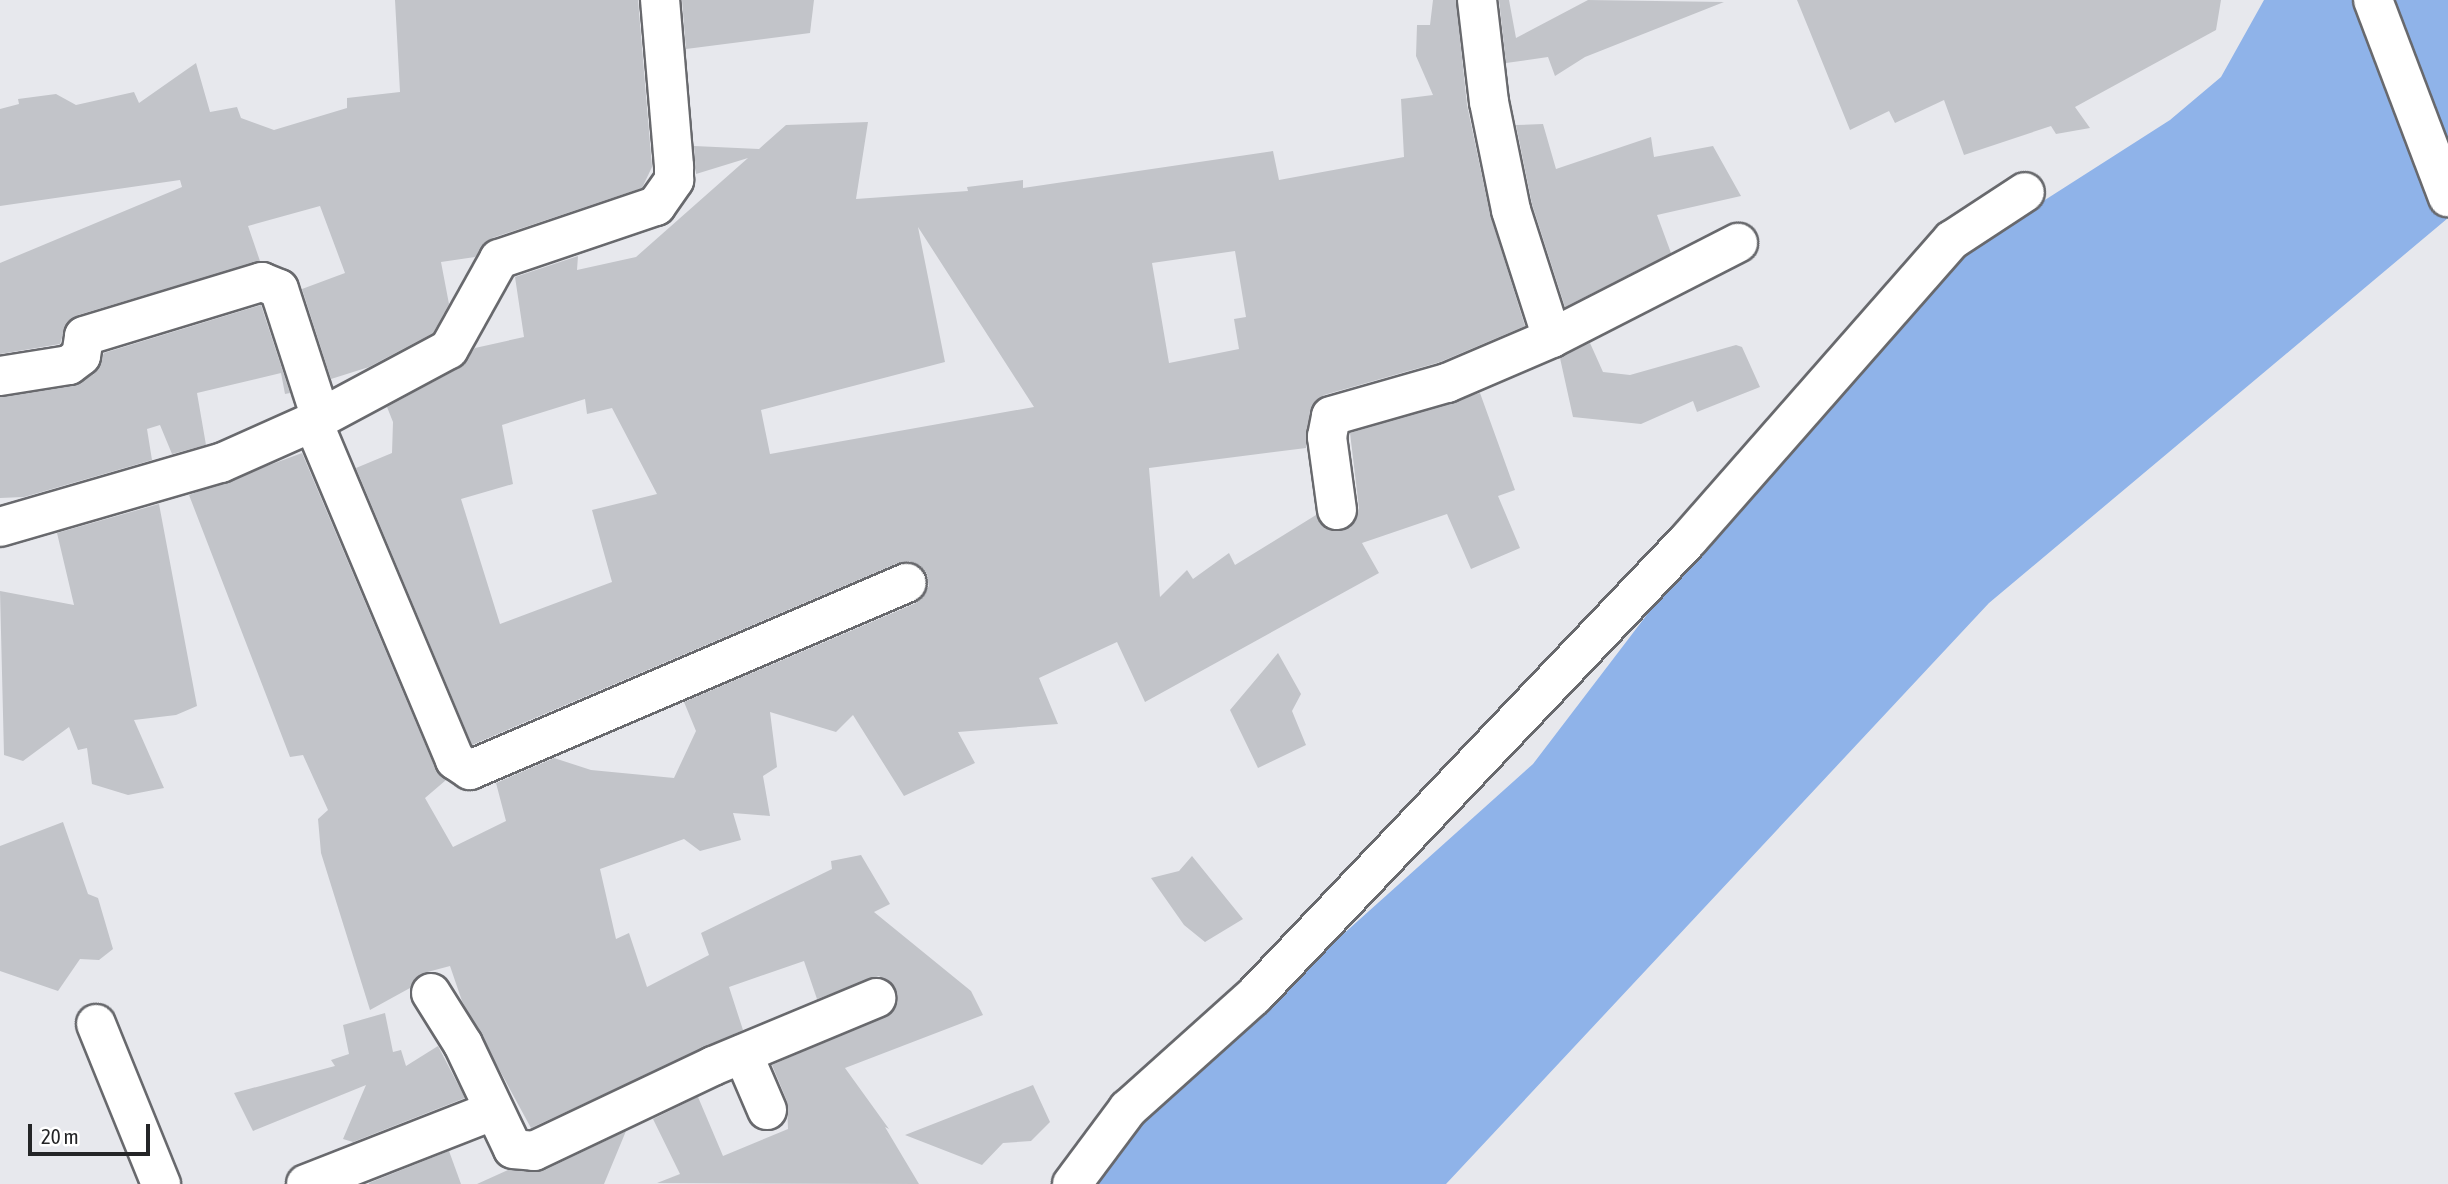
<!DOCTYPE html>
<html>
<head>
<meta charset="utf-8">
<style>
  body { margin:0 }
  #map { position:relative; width:2448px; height:1184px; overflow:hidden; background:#e7e8ed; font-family:"Asap Condensed",sans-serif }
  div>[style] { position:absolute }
  .water>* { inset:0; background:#8fb3e9 }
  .building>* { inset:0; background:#c2c4c9 }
  .roads { filter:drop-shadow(2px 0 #68696d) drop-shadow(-2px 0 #68696d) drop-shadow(0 2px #68696d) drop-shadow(0 -2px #68696d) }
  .minor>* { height:38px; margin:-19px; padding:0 19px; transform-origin:19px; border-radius:19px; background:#fff }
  span { translate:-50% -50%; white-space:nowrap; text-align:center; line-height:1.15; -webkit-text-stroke:6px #fff; paint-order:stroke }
  .scale { position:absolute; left:28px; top:1124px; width:122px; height:32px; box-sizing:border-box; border:4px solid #242527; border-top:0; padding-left:9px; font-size:21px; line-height:24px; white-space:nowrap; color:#242527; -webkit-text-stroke:5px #fff; paint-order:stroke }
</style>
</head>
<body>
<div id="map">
  <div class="water">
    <i style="clip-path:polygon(2264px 0,2448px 0,2448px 218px,1989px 603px,1446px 1184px,1095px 1184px,1157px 1101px,1533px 764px,1768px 456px,1967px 250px,2170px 120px,2221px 77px)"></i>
  </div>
  <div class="building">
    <i style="clip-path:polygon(395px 0,638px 0,652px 167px,642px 188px,492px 238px,475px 257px,441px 262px,449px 304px,433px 333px,369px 367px,331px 379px,302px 289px,345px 273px,320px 206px,248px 226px,260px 261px,78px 315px,67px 322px,60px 344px,0 354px,0 263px,182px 187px,180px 180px,0 206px,0 109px,19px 104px,18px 99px,56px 94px,76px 105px,134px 92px,139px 103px,196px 63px,210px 112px,237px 107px,241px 118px,274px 130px,347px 108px,347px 98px,400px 92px)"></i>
    <i style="clip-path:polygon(682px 0,814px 0,810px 33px,686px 49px)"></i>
    <i style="clip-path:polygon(evenodd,1433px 0,1456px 0,1467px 105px,1490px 214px,1525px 326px,1440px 362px,1324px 395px,1310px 411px,1306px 448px,1149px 468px,1160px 597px,1187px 570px,1193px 579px,1229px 553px,1235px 565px,1316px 515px,1329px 530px,1350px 528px,1359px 508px,1350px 433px,1480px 393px,1515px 490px,1498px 496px,1520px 548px,1471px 569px,1447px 514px,1362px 543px,1379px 573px,1145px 702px,1117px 642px,1039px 678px,1058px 724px,958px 732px,975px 763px,904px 796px,853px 715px,836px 732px,770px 712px,777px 767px,763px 776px,770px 816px,733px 813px,741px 840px,700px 851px,684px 839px,600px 869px,616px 939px,629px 933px,647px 987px,709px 955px,701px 933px,832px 869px,831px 861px,861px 855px,890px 904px,874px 912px,971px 991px,983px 1015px,845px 1068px,889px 1129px,885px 1127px,919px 1184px,657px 1183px,680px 1174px,653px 1119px,698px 1097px,723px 1156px,788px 1129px,787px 1101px,772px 1065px,893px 1012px,896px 990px,879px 976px,817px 999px,804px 961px,729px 987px,743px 1030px,531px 1128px,462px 1001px,450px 966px,420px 974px,410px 988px,370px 1010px,321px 853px,318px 819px,328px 810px,303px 755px,290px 757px,189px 495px,302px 453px,435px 768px,446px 780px,425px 798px,453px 847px,506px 821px,496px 783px,554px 758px,591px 770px,674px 778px,696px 731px,684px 702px,916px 603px,929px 586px,927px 574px,910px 561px,898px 563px,472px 745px,356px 468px,392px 453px,393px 422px,387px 407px,459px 368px,475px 348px,524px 337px,515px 277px,578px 256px,577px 270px,636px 257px,748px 158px,696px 174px,694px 146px,759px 149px,786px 125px,868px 122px,856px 199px,968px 191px,967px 187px,1023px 180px,1023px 188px,1273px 151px,1279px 180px,1404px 157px,1401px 99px,1433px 95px,1416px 56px,1417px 25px,1430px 25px,1433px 0,918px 227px,1034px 407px,770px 454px,761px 410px,945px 362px,918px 227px,1433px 0,1235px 251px,1246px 317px,1234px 319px,1239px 349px,1169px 363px,1152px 263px,1235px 251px,1433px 0,585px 399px,587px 414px,612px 408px,657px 494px,592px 510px,612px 582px,500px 624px,461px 499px,513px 484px,502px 425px,585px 399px)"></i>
    <i style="clip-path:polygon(1499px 0,1509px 0,1516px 38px,1588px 0,1724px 2px,1585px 57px,1555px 76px,1548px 57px,1506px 63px)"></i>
    <i style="clip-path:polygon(1797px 0,2221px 0,2216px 30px,2075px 107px,2090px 128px,2056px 134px,2051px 126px,1964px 155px,1944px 100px,1895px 123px,1889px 111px,1850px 130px)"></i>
    <i style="clip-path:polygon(1543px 124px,1556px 169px,1651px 137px,1654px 157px,1713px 146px,1741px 196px,1657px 215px,1671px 253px,1565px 307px,1532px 204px,1516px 125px)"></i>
    <i style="clip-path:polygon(261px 305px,290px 393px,285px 394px,281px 373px,197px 393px,206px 445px,172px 454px,160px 425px,147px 429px,152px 460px,24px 497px,0 498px,0 397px,73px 386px,94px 374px,104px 353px)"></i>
    <i style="clip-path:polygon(1590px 343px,1603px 372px,1630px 375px,1736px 345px,1742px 347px,1760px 387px,1697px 412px,1693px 401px,1641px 424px,1573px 417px,1560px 358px)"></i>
    <i style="clip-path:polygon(159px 504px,197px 706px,176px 715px,134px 720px,164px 788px,128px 795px,92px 784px,87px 748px,78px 750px,69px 727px,23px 761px,4px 755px,0 591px,74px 605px,57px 533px)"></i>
    <i style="clip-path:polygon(1278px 653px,1301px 694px,1292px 711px,1306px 745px,1258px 768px,1230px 710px)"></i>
    <i style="clip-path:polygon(63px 822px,88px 894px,98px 898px,113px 949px,99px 960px,80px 959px,58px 991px,0 971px,0 846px)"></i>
    <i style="clip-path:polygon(1192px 856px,1243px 919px,1205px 942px,1184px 925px,1151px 878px,1179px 871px)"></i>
    <i style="clip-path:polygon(385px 1013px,393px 1052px,401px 1050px,406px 1066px,438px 1046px,465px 1098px,353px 1142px,343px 1139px,366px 1085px,253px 1131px,234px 1093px,335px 1066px,331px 1060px,349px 1054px,343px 1025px)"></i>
    <i style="clip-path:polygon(1033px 1085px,1050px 1122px,1031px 1141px,1003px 1143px,982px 1165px,905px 1135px)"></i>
    <i style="clip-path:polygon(626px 1131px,604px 1184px,477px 1184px,508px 1170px,543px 1171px)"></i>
    <i style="clip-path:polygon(449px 1151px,461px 1184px,369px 1184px,369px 1183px)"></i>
  </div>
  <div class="roads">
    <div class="minor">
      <i style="left:2373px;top:0;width:211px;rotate:69.2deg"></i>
      <i style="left:1552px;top:338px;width:209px;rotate:-27.1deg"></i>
      <i style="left:0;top:376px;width:70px;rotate:-9.1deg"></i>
      <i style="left:69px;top:365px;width:15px;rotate:-37deg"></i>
      <i style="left:81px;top:356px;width:20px;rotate:-81deg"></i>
      <i style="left:84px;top:336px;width:186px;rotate:-16.9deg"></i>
      <i style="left:262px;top:282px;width:18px;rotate:22deg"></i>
      <i style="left:279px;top:289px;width:136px;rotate:72deg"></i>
      <i style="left:313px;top:422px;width:367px;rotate:67.2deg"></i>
      <i style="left:455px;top:760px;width:18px;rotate:34deg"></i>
      <i style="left:470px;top:770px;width:475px;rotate:-23.2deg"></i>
      <i style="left:1337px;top:510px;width:74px;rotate:-97.8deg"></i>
      <i style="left:1327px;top:437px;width:21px;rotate:-79deg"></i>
      <i style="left:1331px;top:416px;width:121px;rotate:-15.9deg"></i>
      <i style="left:1447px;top:383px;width:114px;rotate:-23.2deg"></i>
      <i style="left:1552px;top:338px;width:134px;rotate:-107.8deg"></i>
      <i style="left:1511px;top:210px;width:110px;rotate:-101.5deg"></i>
      <i style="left:1489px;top:102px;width:103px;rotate:-96.7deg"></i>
      <i style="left:0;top:527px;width:230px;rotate:-16.2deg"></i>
      <i style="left:221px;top:463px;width:101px;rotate:-24deg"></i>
      <i style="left:313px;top:422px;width:154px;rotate:-28.2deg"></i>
      <i style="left:449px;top:349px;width:103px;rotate:-60.9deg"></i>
      <i style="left:499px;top:259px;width:166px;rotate:-18.7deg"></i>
      <i style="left:656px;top:206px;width:32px;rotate:-55deg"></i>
      <i style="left:674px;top:180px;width:14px;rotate:-90deg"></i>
      <i style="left:674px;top:166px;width:167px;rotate:-94.8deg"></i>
      <i style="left:431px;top:993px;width:60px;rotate:57.9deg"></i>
      <i style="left:463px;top:1044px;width:116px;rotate:64.5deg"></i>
      <i style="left:513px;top:1149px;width:21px;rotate:5deg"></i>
      <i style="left:534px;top:1151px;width:198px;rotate:-25.4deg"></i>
      <i style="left:713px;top:1066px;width:177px;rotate:-22.6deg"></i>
      <i style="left:96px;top:1024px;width:173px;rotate:67.9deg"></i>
      <i style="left:743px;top:1054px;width:61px;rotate:66.8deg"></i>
      <i style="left:306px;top:1184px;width:200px;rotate:-21.4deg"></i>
      <i style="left:1072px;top:1184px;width:94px;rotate:-53.3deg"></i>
      <i style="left:1128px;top:1109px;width:169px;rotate:-41.9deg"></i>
      <i style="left:1254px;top:996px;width:631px;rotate:-46.41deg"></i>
      <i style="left:1689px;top:539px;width:398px;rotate:-48.7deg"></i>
      <i style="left:1952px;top:240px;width:87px;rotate:-33.3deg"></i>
    </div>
  </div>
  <div class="scale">20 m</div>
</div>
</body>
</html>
